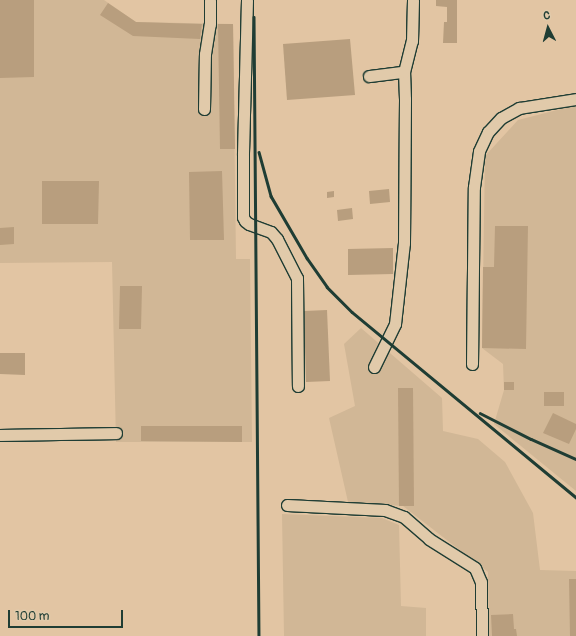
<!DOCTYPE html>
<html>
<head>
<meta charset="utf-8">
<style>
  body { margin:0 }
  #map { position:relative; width:576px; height:636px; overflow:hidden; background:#e2c5a3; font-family:Pangolin,sans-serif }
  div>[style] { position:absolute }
  .built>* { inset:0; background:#d1b796 }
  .building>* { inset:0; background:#b89e7e }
  .roads { filter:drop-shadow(1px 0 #1f3d34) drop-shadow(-1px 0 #1f3d34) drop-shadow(0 1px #1f3d34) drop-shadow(0 -1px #1f3d34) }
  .minor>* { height:11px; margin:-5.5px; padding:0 5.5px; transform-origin:5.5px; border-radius:5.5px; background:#e1caaa }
  .rail>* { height:2.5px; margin:-1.25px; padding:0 1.25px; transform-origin:1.25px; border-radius:1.25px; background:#1f3d34 }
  span { translate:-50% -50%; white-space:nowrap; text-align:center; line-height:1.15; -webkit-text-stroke:4px #e1caaa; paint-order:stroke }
  .north { position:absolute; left:528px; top:8px; width:40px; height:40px; -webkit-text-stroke:3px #e1caaa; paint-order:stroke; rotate:354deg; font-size:11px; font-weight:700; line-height:16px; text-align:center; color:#1f3d34 }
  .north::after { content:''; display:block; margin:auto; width:14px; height:18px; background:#1f3d34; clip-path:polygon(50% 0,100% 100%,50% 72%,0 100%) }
  .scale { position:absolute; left:8px; top:610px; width:115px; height:18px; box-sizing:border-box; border:2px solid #1f3d34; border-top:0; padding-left:5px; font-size:12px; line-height:14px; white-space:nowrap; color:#1f3d34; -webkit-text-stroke:3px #e1caaa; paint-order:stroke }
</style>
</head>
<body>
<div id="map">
  <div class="built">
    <i style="clip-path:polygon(0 0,104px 0,136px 22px,233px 24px,236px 259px,250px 259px,252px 442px,116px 442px,112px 262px,0 263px)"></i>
    <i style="clip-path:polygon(569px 107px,576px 107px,576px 491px,494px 424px,504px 390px,503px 364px,482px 348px,485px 156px,518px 120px)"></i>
    <i style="clip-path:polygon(361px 328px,442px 398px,443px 431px,478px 439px,505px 462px,533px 513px,540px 570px,576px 571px,576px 636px,489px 636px,488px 572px,403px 506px,348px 502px,329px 418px,355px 406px,344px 344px)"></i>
    <i style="clip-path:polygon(282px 514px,382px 518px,399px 525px,401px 606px,426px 608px,426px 636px,284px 636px)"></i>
  </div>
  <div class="building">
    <i style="clip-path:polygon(0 0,34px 0,34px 77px,0 78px)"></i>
    <i style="clip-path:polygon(436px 0,457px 0,457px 43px,443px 43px,444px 22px,447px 22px,447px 7px,436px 6px)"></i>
    <i style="clip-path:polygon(108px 3px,136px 22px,202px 24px,200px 39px,133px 36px,100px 15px)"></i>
    <i style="clip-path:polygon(218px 24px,233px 24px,235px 149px,220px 149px)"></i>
    <i style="clip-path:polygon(350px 39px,355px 95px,287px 100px,283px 44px)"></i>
    <i style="clip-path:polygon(222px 171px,224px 240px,190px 240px,189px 172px)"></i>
    <i style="clip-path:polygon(42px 181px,99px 181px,98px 224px,42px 224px)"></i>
    <i style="clip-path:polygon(389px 189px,390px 202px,370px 204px,369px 191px)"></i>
    <i style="clip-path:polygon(334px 191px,334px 197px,327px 198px,327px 192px)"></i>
    <i style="clip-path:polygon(352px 208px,353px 219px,338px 221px,337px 210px)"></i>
    <i style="clip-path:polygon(495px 226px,528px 226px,526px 349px,482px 348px,483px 267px,494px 267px)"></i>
    <i style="clip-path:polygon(14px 227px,14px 244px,0 245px,0 228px)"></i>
    <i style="clip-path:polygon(393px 248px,393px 274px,348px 275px,348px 249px)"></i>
    <i style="clip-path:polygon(120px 286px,142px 286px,141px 329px,119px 329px)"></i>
    <i style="clip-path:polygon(327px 310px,330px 381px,306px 382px,304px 311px)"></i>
    <i style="clip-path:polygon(0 353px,25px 353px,25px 375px,0 374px)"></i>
    <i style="clip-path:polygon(504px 382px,514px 382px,514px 390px,504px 390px)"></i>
    <i style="clip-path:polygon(398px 388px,413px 388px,414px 506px,399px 506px)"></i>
    <i style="clip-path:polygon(544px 392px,564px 392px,564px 406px,544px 406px)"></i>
    <i style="clip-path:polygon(553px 413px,576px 424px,576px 429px,569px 444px,543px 433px)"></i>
    <i style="clip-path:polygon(141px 426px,242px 426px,242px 442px,141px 441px)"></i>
    <i style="clip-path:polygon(569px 579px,576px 579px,576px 636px,570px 636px)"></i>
    <i style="clip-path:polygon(513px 614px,514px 629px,516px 629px,517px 636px,492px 636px,491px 615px)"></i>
  </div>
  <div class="roads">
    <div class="minor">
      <i style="left:247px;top:0;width:155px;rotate:91.5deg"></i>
      <i style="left:243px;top:155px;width:62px;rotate:90deg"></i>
      <i style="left:243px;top:217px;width:4px;rotate:63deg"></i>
      <i style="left:245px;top:221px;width:5px;rotate:37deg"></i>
      <i style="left:249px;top:224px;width:23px;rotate:20deg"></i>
      <i style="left:271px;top:232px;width:9px;rotate:49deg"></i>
      <i style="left:277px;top:239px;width:44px;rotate:62.9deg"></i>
      <i style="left:297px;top:278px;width:108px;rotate:89.5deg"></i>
      <i style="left:369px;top:76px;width:35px;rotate:-7deg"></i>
      <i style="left:204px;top:109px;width:55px;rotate:-89deg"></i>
      <i style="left:205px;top:54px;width:30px;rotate:-81deg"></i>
      <i style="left:210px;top:24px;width:24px;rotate:-90deg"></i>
      <i style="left:472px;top:364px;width:177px;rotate:-89.4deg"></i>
      <i style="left:474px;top:187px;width:36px;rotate:-82deg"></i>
      <i style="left:479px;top:151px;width:21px;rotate:-65deg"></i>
      <i style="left:488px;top:132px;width:19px;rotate:-47deg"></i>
      <i style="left:501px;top:118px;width:21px;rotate:-29deg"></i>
      <i style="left:519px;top:108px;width:58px;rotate:-9deg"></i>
      <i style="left:374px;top:367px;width:48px;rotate:-64deg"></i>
      <i style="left:395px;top:324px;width:81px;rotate:-83.7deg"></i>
      <i style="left:404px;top:243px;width:144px;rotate:-89.6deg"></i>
      <i style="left:405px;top:99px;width:27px;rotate:-92deg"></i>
      <i style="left:404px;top:72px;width:32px;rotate:-76deg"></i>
      <i style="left:412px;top:41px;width:41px;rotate:-88.6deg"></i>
      <i style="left:0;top:435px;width:116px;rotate:-1deg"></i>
      <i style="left:287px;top:505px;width:98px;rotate:2.9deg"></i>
      <i style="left:385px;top:510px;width:20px;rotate:20deg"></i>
      <i style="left:404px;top:517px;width:33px;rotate:41deg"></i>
      <i style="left:429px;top:539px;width:54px;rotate:32.2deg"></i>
      <i style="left:475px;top:568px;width:15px;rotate:67deg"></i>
      <i style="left:481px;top:582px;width:54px;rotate:88.9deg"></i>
    </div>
  </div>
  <div class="rail">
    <i style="left:254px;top:17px;width:619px;rotate:89.54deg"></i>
    <i style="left:259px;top:152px;width:46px;rotate:74.7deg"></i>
    <i style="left:271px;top:196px;width:72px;rotate:59.9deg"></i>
    <i style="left:307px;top:258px;width:35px;rotate:55deg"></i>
    <i style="left:327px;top:287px;width:35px;rotate:45deg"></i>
    <i style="left:352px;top:312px;width:291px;rotate:39.6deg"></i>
    <i style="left:480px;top:413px;width:57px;rotate:27deg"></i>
    <i style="left:531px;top:439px;width:49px;rotate:24deg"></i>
  </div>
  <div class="north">С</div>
  <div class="scale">100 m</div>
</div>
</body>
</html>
